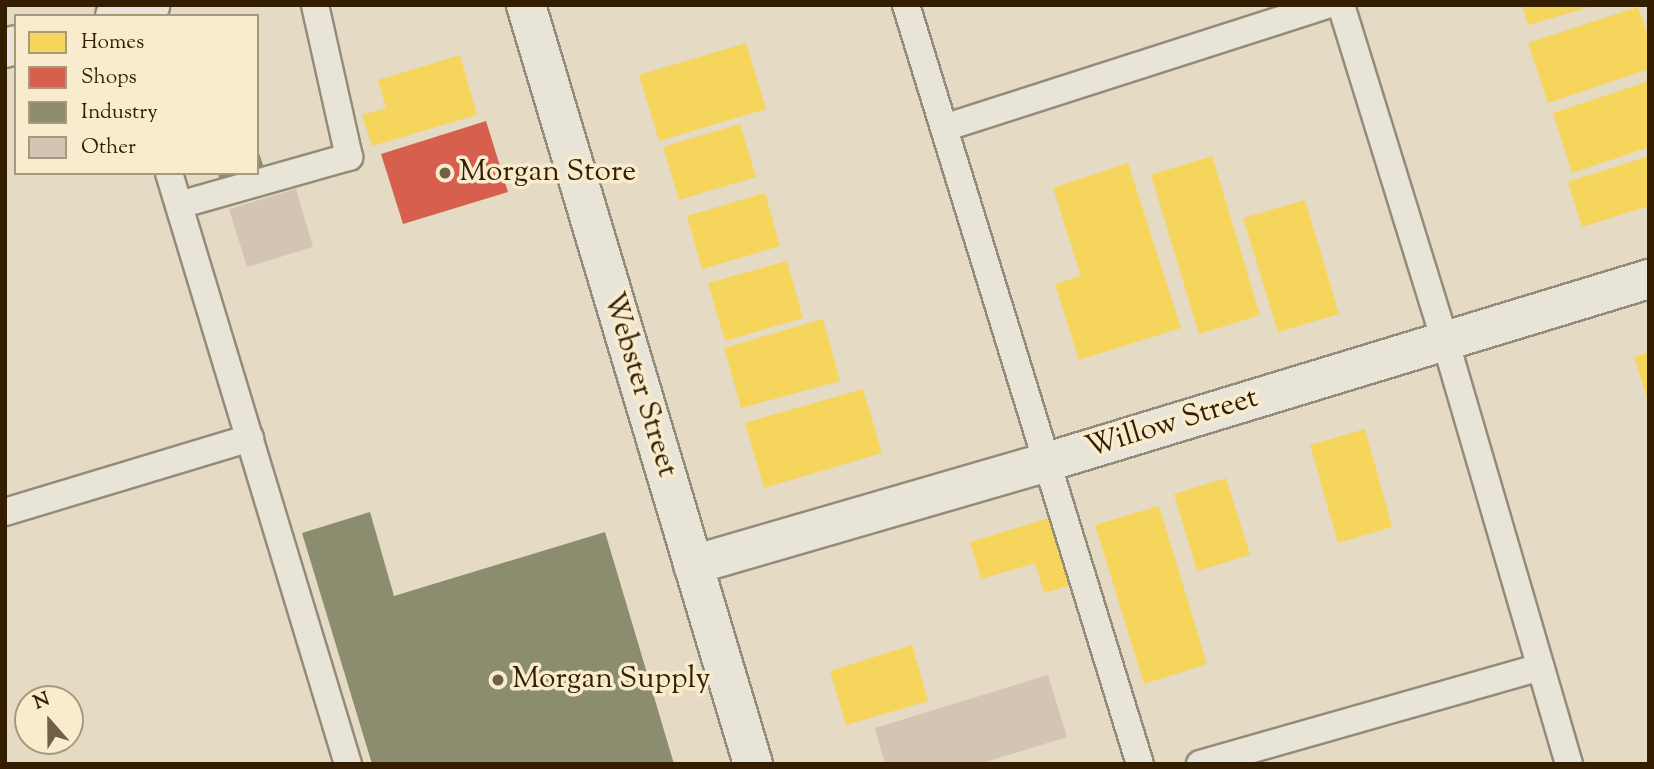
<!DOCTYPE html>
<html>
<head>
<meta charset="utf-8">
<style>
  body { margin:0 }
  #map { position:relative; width:1654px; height:769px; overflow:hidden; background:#e5dac3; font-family:"Sorts Mill Goudy",serif }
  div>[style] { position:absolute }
  .homes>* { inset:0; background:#f6d55c }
  .shops>* { inset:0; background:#d6604d }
  .industry>* { inset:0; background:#8c8c6e }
  .building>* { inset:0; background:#d4c4b4 }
  .roads { filter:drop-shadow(2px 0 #948b7a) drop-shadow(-2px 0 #948b7a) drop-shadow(0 2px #948b7a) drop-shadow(0 -2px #948b7a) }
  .service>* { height:26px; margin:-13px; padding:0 13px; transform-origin:13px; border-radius:13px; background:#e9e4d8 }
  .minor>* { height:38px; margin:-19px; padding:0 19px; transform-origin:19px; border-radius:19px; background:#e9e4d8 }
  .tertiary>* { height:38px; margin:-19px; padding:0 19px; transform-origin:19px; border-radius:19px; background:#e9e4d8 }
  .dots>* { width:19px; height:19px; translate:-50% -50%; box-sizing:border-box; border:4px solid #f8ebce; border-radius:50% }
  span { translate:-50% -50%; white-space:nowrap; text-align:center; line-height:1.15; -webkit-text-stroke:7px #f8ebce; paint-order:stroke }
  .poi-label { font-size:30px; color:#331e02 }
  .left { translate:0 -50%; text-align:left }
  .street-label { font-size:30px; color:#331e02 }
  .frame { position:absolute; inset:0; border:7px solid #331e02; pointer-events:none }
  .legend { position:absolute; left:14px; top:14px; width:245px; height:161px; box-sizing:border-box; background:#f8ebce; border:2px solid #a9997c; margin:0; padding:9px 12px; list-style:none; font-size:21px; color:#331e02 }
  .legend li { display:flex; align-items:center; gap:14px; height:35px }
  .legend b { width:35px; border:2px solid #a9997c }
  .north { position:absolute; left:14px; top:685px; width:70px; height:70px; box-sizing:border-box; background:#f8ebce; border:2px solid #a9997c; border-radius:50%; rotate:339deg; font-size:19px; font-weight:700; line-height:28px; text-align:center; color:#331e02 }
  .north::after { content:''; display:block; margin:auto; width:24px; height:32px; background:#716046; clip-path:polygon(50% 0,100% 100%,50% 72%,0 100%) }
</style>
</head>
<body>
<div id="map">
  <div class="homes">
    <i style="clip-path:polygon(1522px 5px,1593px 5px,1593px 6px,1528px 25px)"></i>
    <i style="clip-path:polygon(1638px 7px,1649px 38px,1649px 69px,1548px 103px,1528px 43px)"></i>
    <i style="clip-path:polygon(746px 43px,766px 109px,659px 141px,639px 75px)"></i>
    <i style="clip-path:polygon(460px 55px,477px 115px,372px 146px,362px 115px,386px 108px,378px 80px)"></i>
    <i style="clip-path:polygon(1649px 81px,1649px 147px,1572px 173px,1553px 113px)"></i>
    <i style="clip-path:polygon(740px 124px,756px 177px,679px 200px,663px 147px)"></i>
    <i style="clip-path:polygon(1212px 156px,1260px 315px,1199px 334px,1151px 175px)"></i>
    <i style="clip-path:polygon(1649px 156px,1649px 206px,1582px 227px,1568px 182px)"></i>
    <i style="clip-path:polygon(1128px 163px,1181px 328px,1079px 360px,1055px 284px,1081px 276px,1053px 188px)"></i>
    <i style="clip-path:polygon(765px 193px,780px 246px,702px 269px,687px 216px)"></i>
    <i style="clip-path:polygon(1305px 200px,1339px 314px,1278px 332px,1243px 218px)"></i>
    <i style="clip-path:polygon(787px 261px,803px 318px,725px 341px,708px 283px)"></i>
    <i style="clip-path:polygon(823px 319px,840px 381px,741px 408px,724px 348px)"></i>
    <i style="clip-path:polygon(1649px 352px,1649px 401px,1648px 401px,1634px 357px)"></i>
    <i style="clip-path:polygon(863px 389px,882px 453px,764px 488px,745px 423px)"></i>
    <i style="clip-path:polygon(1365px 429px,1392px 527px,1338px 543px,1310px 445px)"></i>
    <i style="clip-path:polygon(1226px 478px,1250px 555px,1197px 571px,1174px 494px)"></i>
    <i style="clip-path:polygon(1159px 506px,1207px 664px,1144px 684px,1095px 525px)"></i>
    <i style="clip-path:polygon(1059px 515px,1079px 583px,1044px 593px,1035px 563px,981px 579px,970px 542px)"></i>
    <i style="clip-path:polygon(912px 645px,928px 701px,846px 725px,830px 671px)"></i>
  </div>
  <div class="shops">
    <i style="clip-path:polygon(486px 121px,508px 192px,403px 224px,381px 154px)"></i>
  </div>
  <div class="industry">
    <i style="clip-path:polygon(257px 147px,264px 168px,257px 171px)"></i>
    <i style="clip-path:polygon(218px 173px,247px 173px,220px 182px)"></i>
    <i style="clip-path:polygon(370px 512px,394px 596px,605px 532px,674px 764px,372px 764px,302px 533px)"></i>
  </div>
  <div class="building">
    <i style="clip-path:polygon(296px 189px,313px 247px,247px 267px,229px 209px)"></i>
    <i style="clip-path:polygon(1048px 675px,1067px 737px,979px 764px,885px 764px,875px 728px)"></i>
  </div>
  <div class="roads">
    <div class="service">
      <i style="left:906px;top:5px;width:794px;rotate:72.87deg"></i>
      <i style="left:1341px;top:5px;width:351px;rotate:72.8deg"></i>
      <i style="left:1445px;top:340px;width:442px;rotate:73.7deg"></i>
      <i style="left:944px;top:128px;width:401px;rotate:-17.8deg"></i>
      <i style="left:169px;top:173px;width:618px;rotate:73.15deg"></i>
      <i style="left:179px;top:205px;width:177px;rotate:-15.8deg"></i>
      <i style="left:349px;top:157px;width:156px;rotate:-102.6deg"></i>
      <i style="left:5px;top:512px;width:256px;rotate:-16.8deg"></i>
      <i style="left:1200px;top:764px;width:354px;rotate:-15.9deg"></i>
    </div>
    <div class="minor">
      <i style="left:115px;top:16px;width:37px;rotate:-17deg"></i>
      <i style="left:5px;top:48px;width:11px;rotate:-15deg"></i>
      <i style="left:693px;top:565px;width:369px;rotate:-16.2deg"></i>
      <i style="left:1047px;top:462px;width:629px;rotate:-16.91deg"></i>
    </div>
    <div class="tertiary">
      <i style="left:526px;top:5px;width:792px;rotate:73.35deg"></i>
    </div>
  </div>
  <div class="dots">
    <i style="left:445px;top:173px;background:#716046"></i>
    <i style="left:498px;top:680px;background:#716046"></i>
  </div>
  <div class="poi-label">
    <span class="left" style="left:459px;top:173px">Morgan Store</span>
    <span class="left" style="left:512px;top:680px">Morgan Supply</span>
  </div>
  <div class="street-label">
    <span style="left:639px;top:385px;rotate:73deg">Webster Street</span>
    <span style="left:1172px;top:424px;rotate:-17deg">Willow Street</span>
  </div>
  <div class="frame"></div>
  <ul class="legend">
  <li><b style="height:19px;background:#f6d55c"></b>Homes</li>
  <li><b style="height:19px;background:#d6604d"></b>Shops</li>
  <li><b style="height:19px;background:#8c8c6e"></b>Industry</li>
  <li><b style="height:19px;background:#d4c4b4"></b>Other</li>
  </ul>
  <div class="north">N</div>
</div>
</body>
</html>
